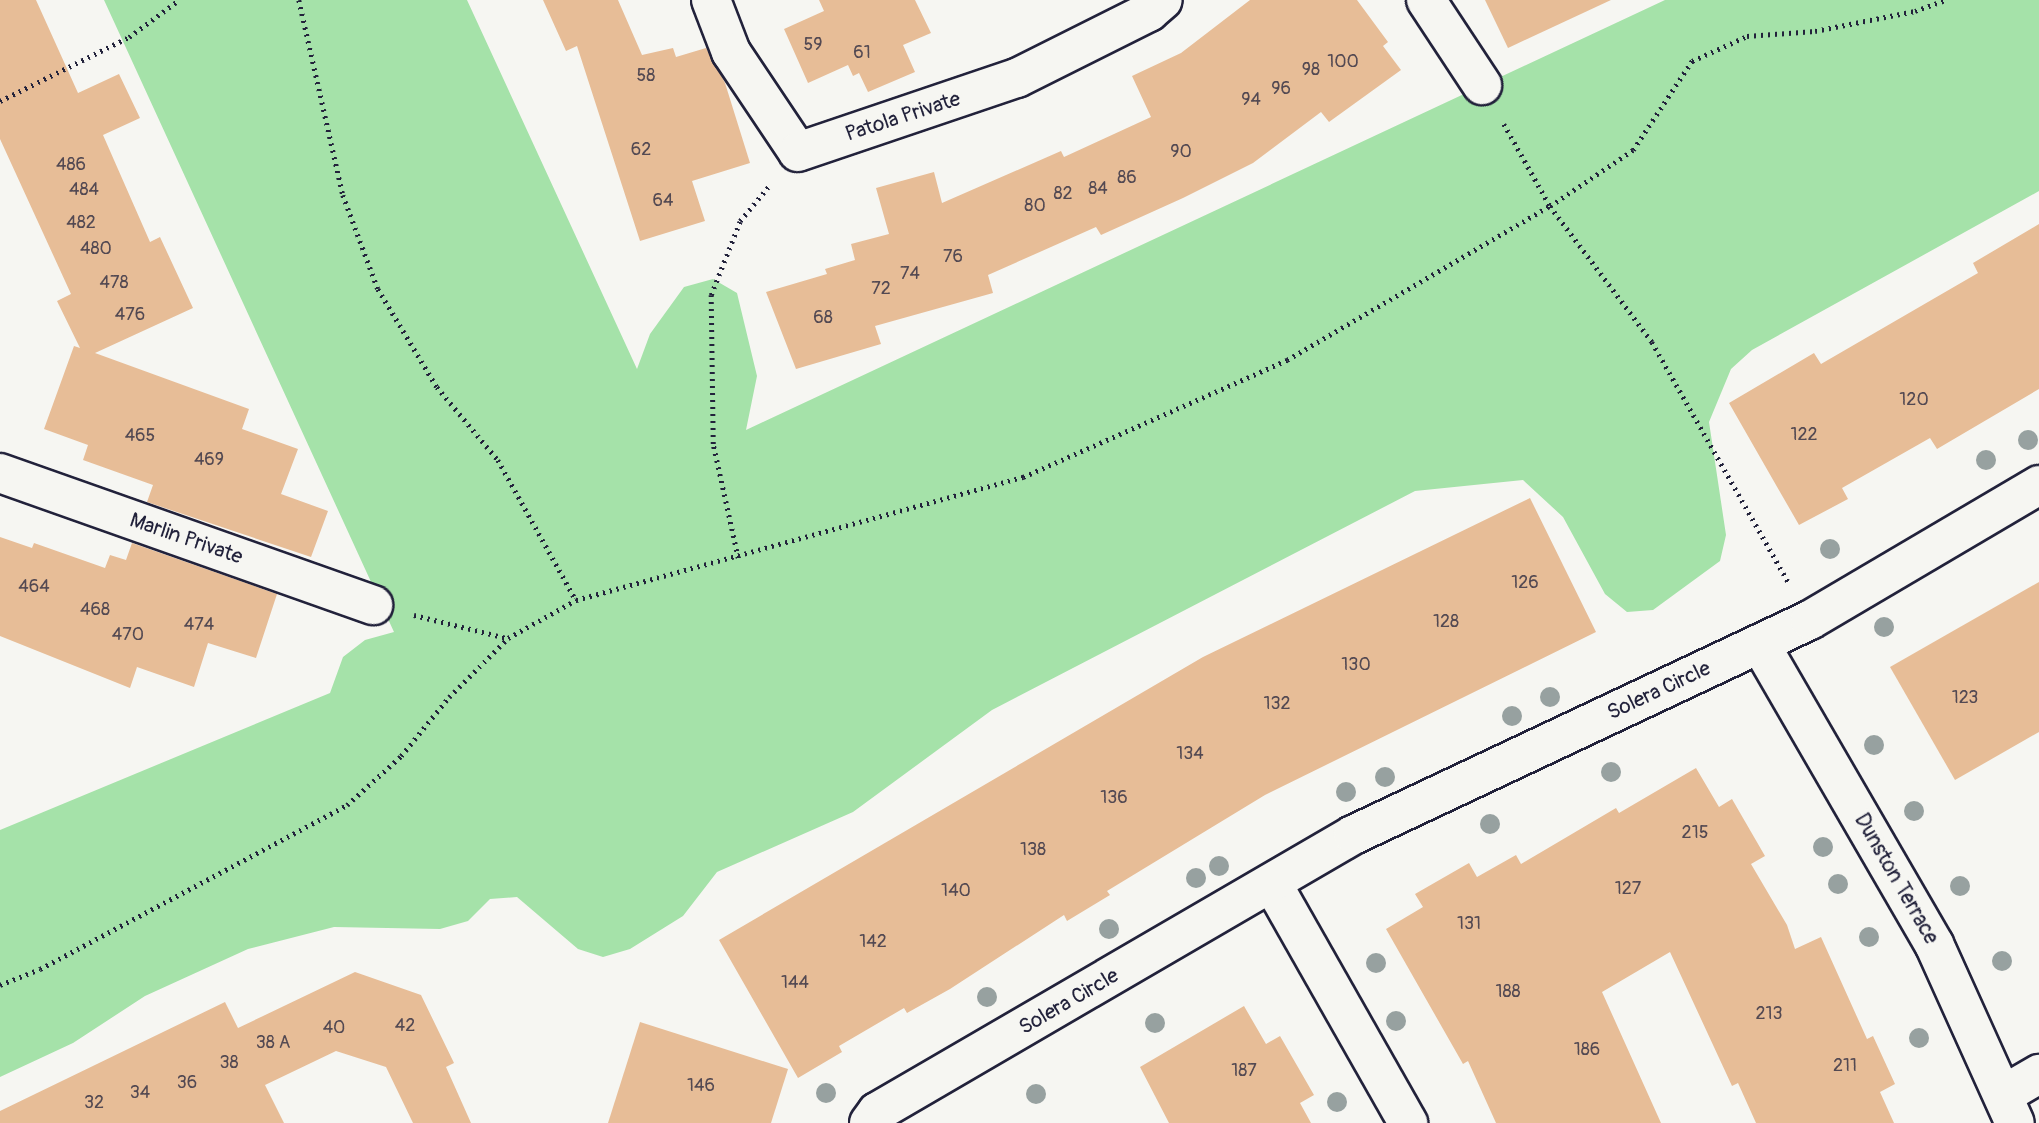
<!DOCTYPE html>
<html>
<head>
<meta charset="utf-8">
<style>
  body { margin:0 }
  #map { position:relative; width:2039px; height:1123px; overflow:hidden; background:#f6f6f2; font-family:Pangolin,sans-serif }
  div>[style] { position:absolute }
  .green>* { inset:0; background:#a5e2a9 }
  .building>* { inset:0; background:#e7bd97 }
  .path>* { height:4.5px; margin-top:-2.25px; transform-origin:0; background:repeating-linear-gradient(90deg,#22223b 0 2px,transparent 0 7px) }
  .roads { filter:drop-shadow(2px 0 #22223b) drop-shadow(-2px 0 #22223b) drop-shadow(0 2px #22223b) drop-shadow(0 -2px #22223b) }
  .minor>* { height:38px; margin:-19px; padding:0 19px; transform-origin:19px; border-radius:19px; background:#f6f6f2 }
  .trees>* { width:20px; height:20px; margin:-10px; border-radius:50%; background:#97a1a0 }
  span { translate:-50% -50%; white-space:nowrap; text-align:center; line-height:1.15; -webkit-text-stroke:7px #f6f6f2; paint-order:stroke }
  .number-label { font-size:18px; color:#534952 }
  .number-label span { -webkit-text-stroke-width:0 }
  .street-label { font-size:21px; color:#22223b }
</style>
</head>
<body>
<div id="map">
  <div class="green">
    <i style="clip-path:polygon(104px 0,467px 0,637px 369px,650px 334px,684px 287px,713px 279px,737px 293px,757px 376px,746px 430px,1665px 0,2039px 0,2039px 191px,1752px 350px,1731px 369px,1709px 422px,1726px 535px,1720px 561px,1653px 610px,1627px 612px,1605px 594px,1563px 517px,1523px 480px,1415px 491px,992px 710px,853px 812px,717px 872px,683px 916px,630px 949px,603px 957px,578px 949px,517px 897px,490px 899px,468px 921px,440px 929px,334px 927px,248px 949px,145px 996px,73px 1043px,0 1077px,0 830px,330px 693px,343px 657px,365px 640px,394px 632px)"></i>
  </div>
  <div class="building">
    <i style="clip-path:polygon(0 0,36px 0,78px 93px,119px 74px,140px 118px,103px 135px,150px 242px,160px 237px,193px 308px,95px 353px,249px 409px,242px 429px,298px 449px,281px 494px,328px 511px,311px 557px,147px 502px,153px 485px,83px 460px,88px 445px,44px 429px,74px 346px,80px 348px,57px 301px,71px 294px,0 139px)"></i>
    <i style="clip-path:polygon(543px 0,618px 0,642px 55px,673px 48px,676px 57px,706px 48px,725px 83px,750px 163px,692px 181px,705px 221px,640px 241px,577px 46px,566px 51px)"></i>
    <i style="clip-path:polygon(819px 0,915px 0,931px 33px,903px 45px,915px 72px,868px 92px,859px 73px,853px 76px,848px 65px,808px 83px,784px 29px,824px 11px)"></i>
    <i style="clip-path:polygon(1250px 0,1357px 0,1388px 42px,1383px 46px,1401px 70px,1329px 122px,1321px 112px,1253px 163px,1183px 198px,1101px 235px,1096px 227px,988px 275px,993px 293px,875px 326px,881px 344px,796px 369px,766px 292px,827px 274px,825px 269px,855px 260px,851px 244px,889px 234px,876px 188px,934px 172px,942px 203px,1061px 151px,1064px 157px,1151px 117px,1132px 76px,1181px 53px)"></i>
    <i style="clip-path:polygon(1485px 0,1611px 0,1508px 48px)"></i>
    <i style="clip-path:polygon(2039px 224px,2039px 389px,1937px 449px,1930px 438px,1842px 488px,1848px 499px,1799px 525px,1729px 403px,1814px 353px,1821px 364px,1978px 273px,1973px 263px)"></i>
    <i style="clip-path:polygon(1530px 498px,1596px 632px,1265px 795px,1107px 891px,1110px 895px,1067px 921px,1064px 915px,950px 989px,907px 1013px,904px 1008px,839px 1046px,842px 1052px,798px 1078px,719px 940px,1203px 657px)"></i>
    <i style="clip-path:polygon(0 537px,32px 548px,34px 543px,105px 568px,110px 555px,126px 560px,132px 543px,277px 594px,256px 658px,208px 643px,194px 687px,137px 667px,130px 688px,0 636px)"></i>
    <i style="clip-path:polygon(2039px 582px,2039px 732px,1955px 780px,1890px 667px)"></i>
    <i style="clip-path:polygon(1696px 768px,1719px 807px,1732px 799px,1765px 856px,1751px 864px,1787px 925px,1795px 949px,1821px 937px,1867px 1039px,1873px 1036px,1895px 1084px,1880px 1092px,1894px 1123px,1756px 1123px,1738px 1083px,1732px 1086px,1670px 952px,1602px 992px,1661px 1123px,1496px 1123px,1468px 1061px,1463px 1064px,1386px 929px,1423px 907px,1415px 894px,1469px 863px,1477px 877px,1516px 855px,1521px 864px,1616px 808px,1619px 813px)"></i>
    <i style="clip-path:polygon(355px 972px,421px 995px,454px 1063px,446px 1067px,471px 1123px,413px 1123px,386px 1067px,336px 1051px,265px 1085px,284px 1123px,0 1123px,0 1111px,225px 1002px,238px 1028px)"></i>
    <i style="clip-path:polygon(1244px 1006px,1266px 1044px,1280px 1036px,1314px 1095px,1300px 1103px,1311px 1123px,1169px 1123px,1140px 1067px)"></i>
    <i style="clip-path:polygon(640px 1022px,788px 1069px,771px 1123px,608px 1123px)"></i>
  </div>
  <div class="path">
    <i style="left:299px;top:0;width:200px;rotate:77.3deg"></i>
    <i style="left:343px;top:195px;width:100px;rotate:69.6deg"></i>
    <i style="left:378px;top:289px;width:114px;rotate:59deg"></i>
    <i style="left:437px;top:387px;width:95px;rotate:50.1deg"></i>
    <i style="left:498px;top:460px;width:160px;rotate:60.9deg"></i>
    <i style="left:0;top:101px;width:144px;rotate:-26.4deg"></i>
    <i style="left:129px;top:37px;width:62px;rotate:-36.5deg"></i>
    <i style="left:1504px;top:124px;width:94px;rotate:60.7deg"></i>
    <i style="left:1550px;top:206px;width:170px;rotate:53.1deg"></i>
    <i style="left:1652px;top:342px;width:277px;rotate:60.4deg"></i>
    <i style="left:738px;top:558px;width:117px;rotate:-102.4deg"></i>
    <i style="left:713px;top:444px;width:149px;rotate:-90.8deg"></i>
    <i style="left:711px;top:295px;width:79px;rotate:-68.6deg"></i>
    <i style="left:740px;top:221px;width:45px;rotate:-50.4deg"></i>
    <i style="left:414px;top:615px;width:96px;rotate:13.9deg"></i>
    <i style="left:0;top:985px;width:43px;rotate:-21.8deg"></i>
    <i style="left:40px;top:969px;width:348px;rotate:-28.1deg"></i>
    <i style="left:347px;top:805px;width:73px;rotate:-42.2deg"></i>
    <i style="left:401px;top:756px;width:76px;rotate:-50.9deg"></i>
    <i style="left:449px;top:697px;width:83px;rotate:-45deg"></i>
    <i style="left:508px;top:638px;width:78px;rotate:-29.2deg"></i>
    <i style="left:576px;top:600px;width:464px;rotate:-15.4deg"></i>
    <i style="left:1023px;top:477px;width:289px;rotate:-23.9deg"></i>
    <i style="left:1287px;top:360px;width:305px;rotate:-30.4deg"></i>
    <i style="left:1550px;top:206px;width:100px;rotate:-34deg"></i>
    <i style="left:1633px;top:150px;width:107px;rotate:-56.5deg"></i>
    <i style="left:1692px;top:61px;width:60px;rotate:-24.4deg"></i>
    <i style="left:1747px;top:36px;width:68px;rotate:-4.2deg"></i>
    <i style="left:1815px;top:31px;width:102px;rotate:-11.3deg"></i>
    <i style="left:1915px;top:11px;width:32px;rotate:-20deg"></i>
  </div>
  <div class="roads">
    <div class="minor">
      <i style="left:711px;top:0;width:56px;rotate:69deg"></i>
      <i style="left:731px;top:52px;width:120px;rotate:56.2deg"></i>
      <i style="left:798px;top:152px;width:231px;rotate:-18.7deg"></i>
      <i style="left:1017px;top:78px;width:148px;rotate:-26.6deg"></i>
      <i style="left:1149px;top:12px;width:18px;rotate:-41deg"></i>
      <i style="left:1426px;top:0;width:102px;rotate:56.6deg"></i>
      <i style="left:0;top:473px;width:396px;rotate:19.5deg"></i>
      <i style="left:1760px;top:644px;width:347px;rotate:59.9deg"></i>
      <i style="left:1934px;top:944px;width:196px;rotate:65.7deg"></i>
      <i style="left:1273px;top:885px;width:274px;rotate:60.4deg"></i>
      <i style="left:2003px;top:1095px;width:42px;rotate:-30.3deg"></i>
      <i style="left:869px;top:1123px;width:14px;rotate:-54deg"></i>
      <i style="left:877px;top:1112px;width:551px;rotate:-30.2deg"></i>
      <i style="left:1353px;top:835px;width:505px;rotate:-25.2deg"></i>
      <i style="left:1810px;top:620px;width:266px;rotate:-30.5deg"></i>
    </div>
  </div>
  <div class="trees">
    <i style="left:2028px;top:440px"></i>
    <i style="left:1986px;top:460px"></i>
    <i style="left:1830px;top:549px"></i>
    <i style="left:1884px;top:627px"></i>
    <i style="left:1550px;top:697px"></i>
    <i style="left:1512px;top:716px"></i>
    <i style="left:1874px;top:745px"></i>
    <i style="left:1611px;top:772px"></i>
    <i style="left:1385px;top:777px"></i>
    <i style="left:1346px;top:792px"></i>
    <i style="left:1914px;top:811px"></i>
    <i style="left:1490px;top:824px"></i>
    <i style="left:1823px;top:847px"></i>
    <i style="left:1219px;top:866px"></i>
    <i style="left:1196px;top:878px"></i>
    <i style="left:1838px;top:884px"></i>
    <i style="left:1960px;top:886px"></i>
    <i style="left:1109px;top:929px"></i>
    <i style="left:1869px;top:937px"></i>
    <i style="left:2002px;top:961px"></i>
    <i style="left:1376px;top:963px"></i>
    <i style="left:987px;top:997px"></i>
    <i style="left:1396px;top:1021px"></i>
    <i style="left:1155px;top:1023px"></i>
    <i style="left:1919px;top:1038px"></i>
    <i style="left:826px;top:1093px"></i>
    <i style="left:1036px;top:1094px"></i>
    <i style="left:1337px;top:1102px"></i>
  </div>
  <div class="number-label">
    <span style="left:813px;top:45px">59</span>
    <span style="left:862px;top:53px">61</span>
    <span style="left:1343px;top:62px">100</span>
    <span style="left:1311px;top:70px">98</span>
    <span style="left:646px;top:76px">58</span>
    <span style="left:1281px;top:89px">96</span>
    <span style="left:1251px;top:100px">94</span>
    <span style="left:641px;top:150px">62</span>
    <span style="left:1181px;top:152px">90</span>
    <span style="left:71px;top:165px">486</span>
    <span style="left:1127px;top:178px">86</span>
    <span style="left:1098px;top:189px">84</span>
    <span style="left:84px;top:190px">484</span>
    <span style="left:1063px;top:194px">82</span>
    <span style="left:663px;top:201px">64</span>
    <span style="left:1035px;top:206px">80</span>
    <span style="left:81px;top:223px">482</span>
    <span style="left:96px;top:249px">480</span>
    <span style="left:953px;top:257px">76</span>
    <span style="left:910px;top:274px">74</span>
    <span style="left:114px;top:283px">478</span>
    <span style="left:881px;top:289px">72</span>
    <span style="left:130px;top:315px">476</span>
    <span style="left:823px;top:318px">68</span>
    <span style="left:1914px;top:400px">120</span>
    <span style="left:1804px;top:435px">122</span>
    <span style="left:140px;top:436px">465</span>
    <span style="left:209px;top:460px">469</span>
    <span style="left:1525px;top:583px">126</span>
    <span style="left:34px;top:587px">464</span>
    <span style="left:95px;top:610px">468</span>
    <span style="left:1446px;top:622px">128</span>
    <span style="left:199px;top:625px">474</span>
    <span style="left:128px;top:635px">470</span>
    <span style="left:1356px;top:665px">130</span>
    <span style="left:1965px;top:698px">123</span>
    <span style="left:1277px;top:704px">132</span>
    <span style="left:1190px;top:754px">134</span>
    <span style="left:1114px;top:798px">136</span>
    <span style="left:1695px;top:833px">215</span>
    <span style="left:1033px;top:850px">138</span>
    <span style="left:1628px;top:889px">127</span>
    <span style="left:956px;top:891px">140</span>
    <span style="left:1469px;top:924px">131</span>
    <span style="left:873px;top:942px">142</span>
    <span style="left:795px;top:983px">144</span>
    <span style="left:1508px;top:992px">188</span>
    <span style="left:1769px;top:1014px">213</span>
    <span style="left:405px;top:1026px">42</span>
    <span style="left:334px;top:1028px">40</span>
    <span style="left:273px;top:1043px">38 A</span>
    <span style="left:1587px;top:1050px">186</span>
    <span style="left:229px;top:1063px">38</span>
    <span style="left:1845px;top:1066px">211</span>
    <span style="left:1244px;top:1071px">187</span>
    <span style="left:187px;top:1083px">36</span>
    <span style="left:701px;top:1086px">146</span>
    <span style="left:140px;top:1093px">34</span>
    <span style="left:94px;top:1103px">32</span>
  </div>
  <div class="street-label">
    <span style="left:903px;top:117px;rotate:-18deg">Patola Private</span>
    <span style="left:186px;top:539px;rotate:19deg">Marlin Private</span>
    <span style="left:1659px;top:691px;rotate:-25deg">Solera Circle</span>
    <span style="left:1896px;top:879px;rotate:60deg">Dunston Terrace</span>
    <span style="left:1069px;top:1002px;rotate:-30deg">Solera Circle</span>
  </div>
</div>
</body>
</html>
